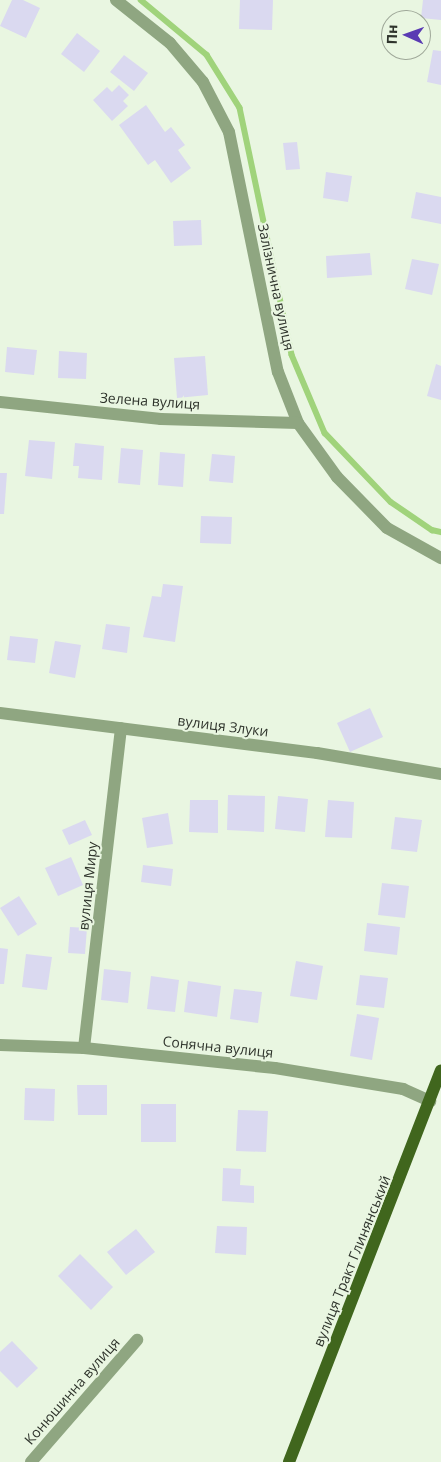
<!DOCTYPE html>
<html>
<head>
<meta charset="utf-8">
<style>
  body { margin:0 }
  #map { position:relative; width:441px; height:1462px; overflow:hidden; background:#e9f6e1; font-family:"Open Sans",sans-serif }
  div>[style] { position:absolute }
  .stream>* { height:5.5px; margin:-2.75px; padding:0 2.75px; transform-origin:2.75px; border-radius:2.75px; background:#a0d37b }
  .building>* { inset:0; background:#dad9f0 }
  .minor>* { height:12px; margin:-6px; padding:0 6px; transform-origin:6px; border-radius:6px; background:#8fa681 }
  .primary>* { height:12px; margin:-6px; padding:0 6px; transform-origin:6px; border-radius:6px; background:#40661d }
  span { translate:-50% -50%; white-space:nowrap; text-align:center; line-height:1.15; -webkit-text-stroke:4px #e9f6e1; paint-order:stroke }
  .street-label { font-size:14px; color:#2f342c }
  .north { position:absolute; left:381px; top:10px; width:50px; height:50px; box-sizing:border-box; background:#e9f6e1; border:1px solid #9fa899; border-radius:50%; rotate:272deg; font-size:14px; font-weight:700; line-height:20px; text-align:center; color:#2f342c }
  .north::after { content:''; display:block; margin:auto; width:18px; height:22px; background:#5a3bb3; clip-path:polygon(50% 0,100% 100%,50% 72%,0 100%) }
</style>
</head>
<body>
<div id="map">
  <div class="stream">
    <i style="left:141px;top:0;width:86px;rotate:39.8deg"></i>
    <i style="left:207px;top:55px;width:62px;rotate:58.1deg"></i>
    <i style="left:240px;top:108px;width:252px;rotate:78.1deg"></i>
    <i style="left:292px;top:355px;width:85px;rotate:67.1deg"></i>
    <i style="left:325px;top:433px;width:95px;rotate:46.3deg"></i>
    <i style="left:391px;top:502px;width:50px;rotate:34.3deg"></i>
    <i style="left:432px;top:530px;width:9px;rotate:13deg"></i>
  </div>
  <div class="building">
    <i style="clip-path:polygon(12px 0,23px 0,40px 8px,26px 38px,0 26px)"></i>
    <i style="clip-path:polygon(240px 0,273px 0,272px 30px,239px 29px)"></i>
    <i style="clip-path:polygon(423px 0,441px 0,441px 20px,421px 18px)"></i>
    <i style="clip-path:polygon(77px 33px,100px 51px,84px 72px,61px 54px)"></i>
    <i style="clip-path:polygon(433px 50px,441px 51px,441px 85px,427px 82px)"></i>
    <i style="clip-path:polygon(124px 55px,148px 73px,134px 91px,110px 72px)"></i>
    <i style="clip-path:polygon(119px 85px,129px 95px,123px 101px,128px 106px,112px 121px,93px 100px,107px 87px,112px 92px)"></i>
    <i style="clip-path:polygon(146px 105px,165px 132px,171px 127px,185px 145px,178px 150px,191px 168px,171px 183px,155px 160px,148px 165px,119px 125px)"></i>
    <i style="clip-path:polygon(297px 142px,300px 169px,286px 170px,283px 143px)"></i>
    <i style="clip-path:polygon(326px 172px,352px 176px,348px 202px,323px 198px)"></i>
    <i style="clip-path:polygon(416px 192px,441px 197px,441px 224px,411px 218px)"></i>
    <i style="clip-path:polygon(201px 220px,202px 245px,174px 246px,173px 221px)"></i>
    <i style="clip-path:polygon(370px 253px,372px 275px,327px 278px,326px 256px)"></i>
    <i style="clip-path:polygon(412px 259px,439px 264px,432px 295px,405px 289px)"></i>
    <i style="clip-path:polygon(7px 347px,37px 350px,34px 375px,5px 372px)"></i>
    <i style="clip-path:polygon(59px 351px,87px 353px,86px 379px,58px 378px)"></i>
    <i style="clip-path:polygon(205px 356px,208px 395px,177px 398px,174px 358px)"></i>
    <i style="clip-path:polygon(436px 364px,441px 366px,441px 400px,427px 396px)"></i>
    <i style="clip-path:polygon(29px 440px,55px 442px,52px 479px,25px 476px)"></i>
    <i style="clip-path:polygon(75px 443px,104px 446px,102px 480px,78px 478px,79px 466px,73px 466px)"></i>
    <i style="clip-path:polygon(121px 448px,143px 450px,140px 485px,118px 483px)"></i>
    <i style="clip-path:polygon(160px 452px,185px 454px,183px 487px,158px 485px)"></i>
    <i style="clip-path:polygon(212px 454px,235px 456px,233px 483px,209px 481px)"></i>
    <i style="clip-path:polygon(0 473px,7px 473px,4px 514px,0 514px)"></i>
    <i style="clip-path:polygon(201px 516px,232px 517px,231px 544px,200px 543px)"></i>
    <i style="clip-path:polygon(163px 584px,183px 586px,175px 642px,143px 637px,152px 596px,161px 597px)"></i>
    <i style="clip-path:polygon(106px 624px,130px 627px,127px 653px,102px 649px)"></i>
    <i style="clip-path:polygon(10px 636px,38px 639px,35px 663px,7px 660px)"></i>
    <i style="clip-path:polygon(55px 641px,81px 645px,75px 678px,49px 673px)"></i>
    <i style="clip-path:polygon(370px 708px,383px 737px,350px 752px,337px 723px)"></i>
    <i style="clip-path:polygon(228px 795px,265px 796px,264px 832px,227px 830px)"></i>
    <i style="clip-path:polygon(278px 796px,308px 799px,305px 832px,275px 829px)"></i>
    <i style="clip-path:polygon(190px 800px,218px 800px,218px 833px,189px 832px)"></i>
    <i style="clip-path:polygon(328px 800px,354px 802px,352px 838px,325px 837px)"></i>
    <i style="clip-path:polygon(168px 813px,173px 844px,147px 848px,142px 818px)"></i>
    <i style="clip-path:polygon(395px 817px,422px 820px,417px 852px,391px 849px)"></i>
    <i style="clip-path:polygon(85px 820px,92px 835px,69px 845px,62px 830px)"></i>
    <i style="clip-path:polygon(71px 857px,83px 885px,58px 896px,45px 868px)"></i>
    <i style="clip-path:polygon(143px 865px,173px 869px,171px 886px,141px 882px)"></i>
    <i style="clip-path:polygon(382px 883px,409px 886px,405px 918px,378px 915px)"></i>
    <i style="clip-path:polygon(19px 896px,37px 924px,18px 936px,0 908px)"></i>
    <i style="clip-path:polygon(367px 923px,400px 927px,397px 955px,364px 951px)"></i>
    <i style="clip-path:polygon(70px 927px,87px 928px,85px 954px,68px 953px)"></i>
    <i style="clip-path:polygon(0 948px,8px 949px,4px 984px,0 984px)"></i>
    <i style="clip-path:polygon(26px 954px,52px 957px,47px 990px,22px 987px)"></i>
    <i style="clip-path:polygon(296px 961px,323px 966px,317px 1000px,290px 996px)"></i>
    <i style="clip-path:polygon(104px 969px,131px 972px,128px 1003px,101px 1000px)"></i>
    <i style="clip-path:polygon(360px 975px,388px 978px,384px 1008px,356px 1005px)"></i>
    <i style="clip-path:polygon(151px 976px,179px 980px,175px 1012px,147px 1009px)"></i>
    <i style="clip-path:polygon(188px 981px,221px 986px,217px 1017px,184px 1012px)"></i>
    <i style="clip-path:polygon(234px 989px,262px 992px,258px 1023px,230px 1019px)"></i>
    <i style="clip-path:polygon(357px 1014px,379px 1018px,372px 1060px,350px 1056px)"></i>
    <i style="clip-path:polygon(77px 1085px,107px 1085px,107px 1115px,78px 1115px)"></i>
    <i style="clip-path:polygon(25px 1088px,55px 1089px,54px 1121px,24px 1120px)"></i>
    <i style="clip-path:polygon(141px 1104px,176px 1104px,176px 1142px,141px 1142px)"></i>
    <i style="clip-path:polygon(238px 1110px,268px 1111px,266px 1152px,236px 1151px)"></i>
    <i style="clip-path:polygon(223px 1168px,241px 1169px,240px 1185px,254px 1186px,254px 1203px,222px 1201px)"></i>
    <i style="clip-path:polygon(217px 1226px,247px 1227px,246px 1255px,215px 1253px)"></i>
    <i style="clip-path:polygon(136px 1229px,155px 1252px,126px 1275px,107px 1252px)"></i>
    <i style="clip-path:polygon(80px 1254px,113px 1287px,91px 1310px,58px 1276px)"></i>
    <i style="clip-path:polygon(12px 1341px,38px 1368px,17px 1388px,0 1371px,0 1352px)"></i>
  </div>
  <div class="minor">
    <i style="left:116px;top:0;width:69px;rotate:38.5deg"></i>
    <i style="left:170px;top:43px;width:51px;rotate:49.8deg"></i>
    <i style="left:203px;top:82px;width:56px;rotate:62.5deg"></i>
    <i style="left:229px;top:132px;width:245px;rotate:78.5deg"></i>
    <i style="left:278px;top:372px;width:55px;rotate:68.6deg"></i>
    <i style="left:298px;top:423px;width:67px;rotate:54.2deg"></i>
    <i style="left:337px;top:477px;width:71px;rotate:45.6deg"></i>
    <i style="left:387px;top:528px;width:62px;rotate:29.1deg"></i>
    <i style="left:0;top:402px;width:162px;rotate:6deg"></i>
    <i style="left:161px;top:419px;width:137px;rotate:1.7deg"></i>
    <i style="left:0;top:713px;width:320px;rotate:7.2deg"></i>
    <i style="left:317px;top:753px;width:126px;rotate:9.6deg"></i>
    <i style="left:0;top:1045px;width:84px;rotate:2deg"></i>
    <i style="left:84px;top:1048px;width:192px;rotate:6deg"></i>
    <i style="left:275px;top:1068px;width:130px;rotate:9.3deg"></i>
    <i style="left:403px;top:1089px;width:30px;rotate:24deg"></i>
    <i style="left:84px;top:1048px;width:322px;rotate:-83.4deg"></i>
    <i style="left:31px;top:1462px;width:162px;rotate:-49deg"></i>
  </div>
  <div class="primary">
    <i style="left:289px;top:1462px;width:420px;rotate:-68.8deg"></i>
  </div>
  <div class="street-label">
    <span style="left:276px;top:287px;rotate:78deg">Залізнична вулиця</span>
    <span style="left:150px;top:401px;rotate:4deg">Зелена вулиця</span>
    <span style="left:223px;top:726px;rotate:7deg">вулиця Злуки</span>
    <span style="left:88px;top:886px;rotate:-84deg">вулиця Миру</span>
    <span style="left:218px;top:1047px;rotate:6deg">Сонячна вулиця</span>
    <span style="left:352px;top:1261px;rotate:-68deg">вулиця Тракт Глинянський</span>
    <span style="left:72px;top:1391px;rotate:-49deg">Конюшинна вулиця</span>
  </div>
  <div class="north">Пн</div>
</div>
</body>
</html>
